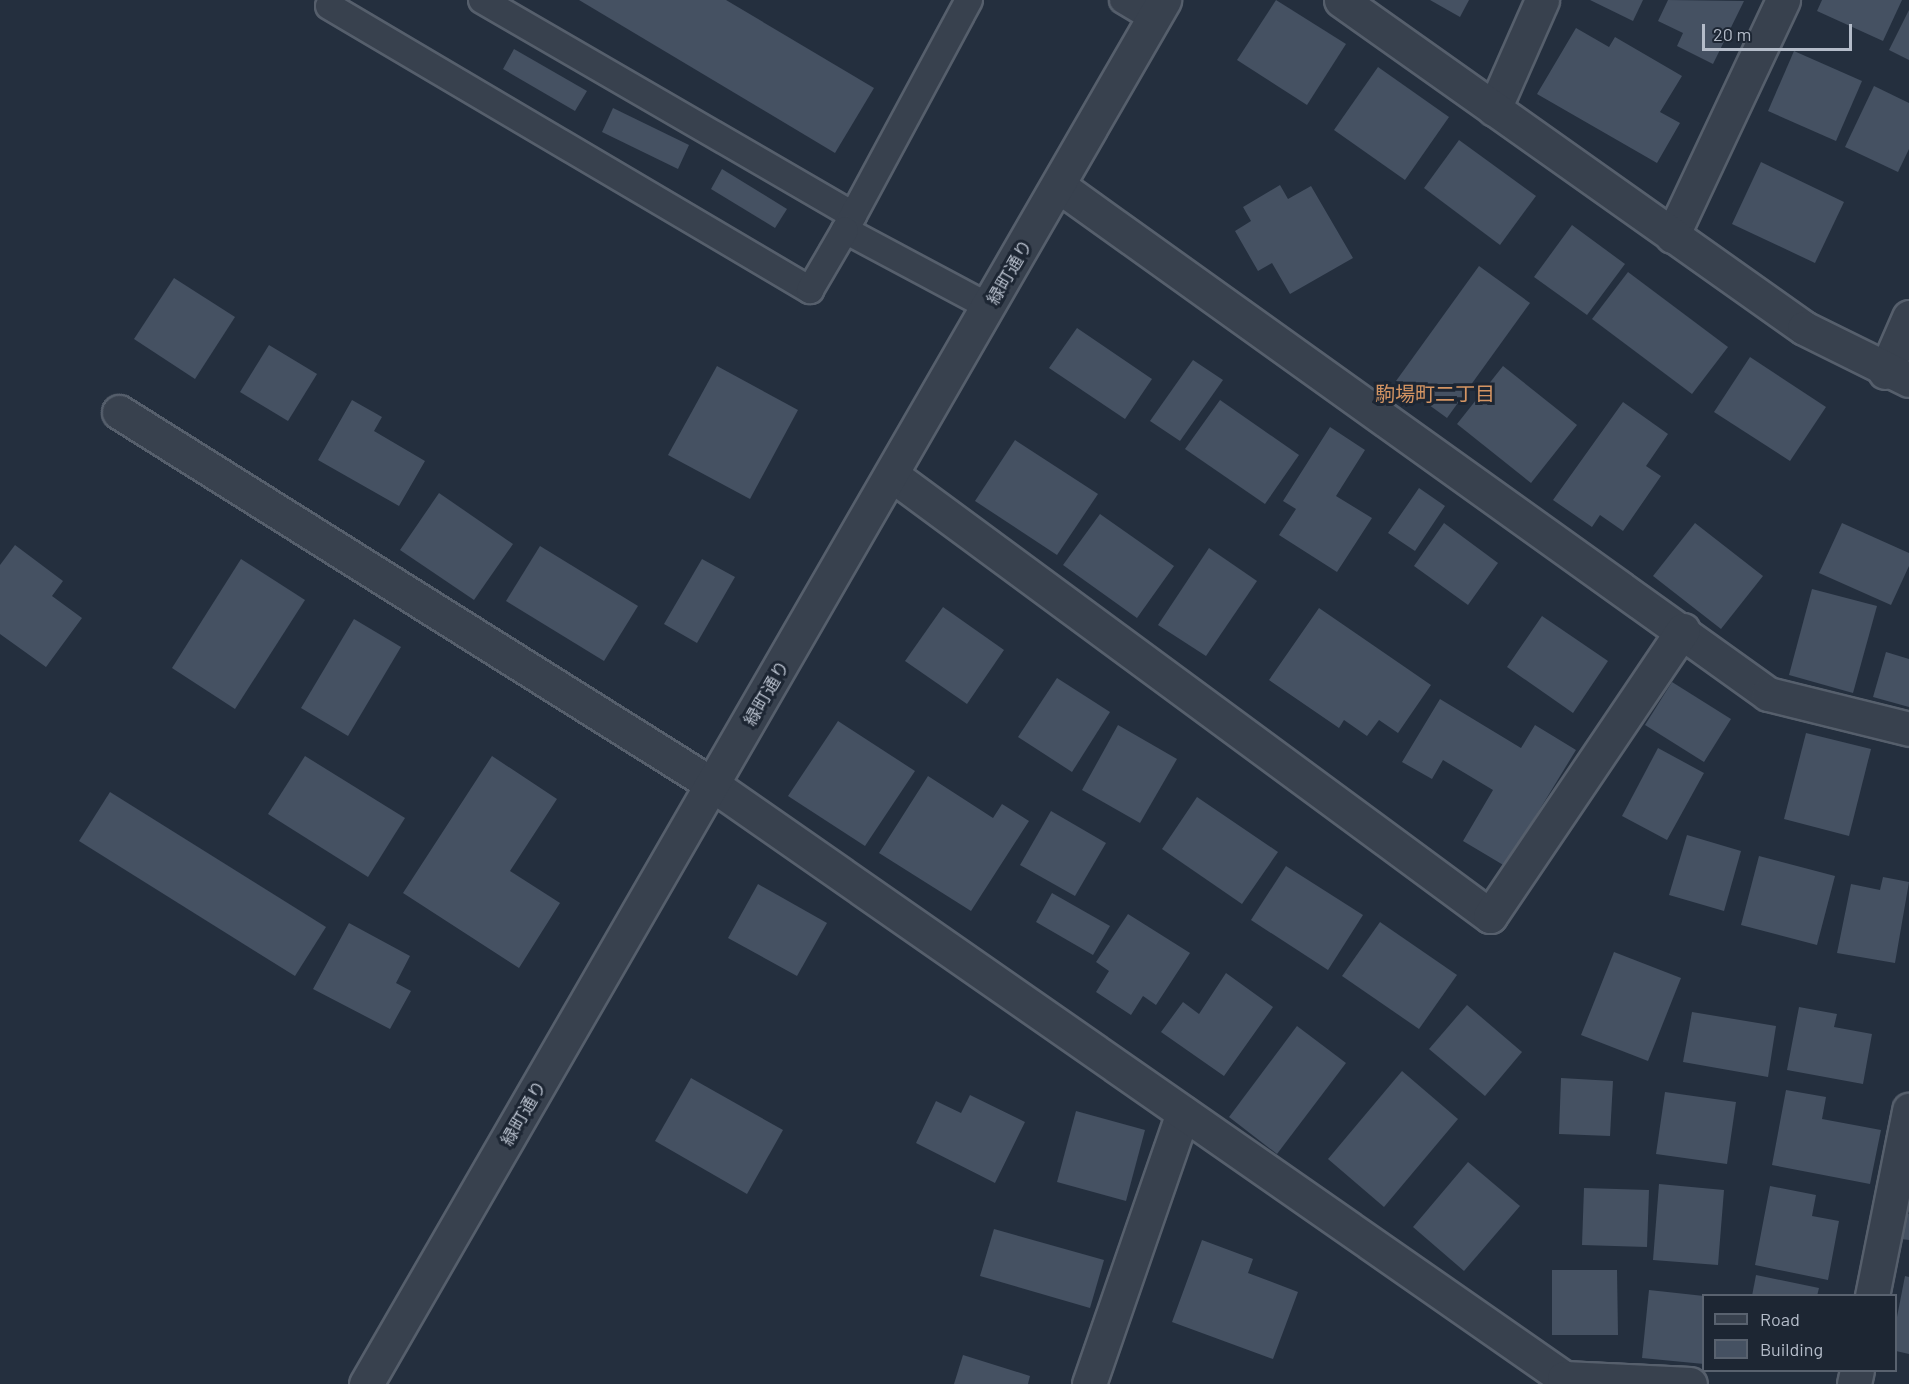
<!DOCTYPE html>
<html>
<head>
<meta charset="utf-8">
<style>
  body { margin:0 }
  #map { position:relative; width:1909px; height:1384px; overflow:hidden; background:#242f3e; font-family:Barlow,"Noto Sans JP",sans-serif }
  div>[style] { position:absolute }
  .building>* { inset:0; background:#455162 }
  .roads { filter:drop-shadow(2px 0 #565f6c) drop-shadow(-2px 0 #565f6c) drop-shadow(0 2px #565f6c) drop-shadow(0 -2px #565f6c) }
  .service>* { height:26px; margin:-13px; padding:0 13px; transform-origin:13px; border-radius:13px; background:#38414e }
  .minor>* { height:33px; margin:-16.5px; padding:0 16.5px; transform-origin:16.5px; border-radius:16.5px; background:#38414e }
  .tertiary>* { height:33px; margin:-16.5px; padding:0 16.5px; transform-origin:16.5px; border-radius:16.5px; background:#38414e }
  span { translate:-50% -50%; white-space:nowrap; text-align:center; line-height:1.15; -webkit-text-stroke:6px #1d2633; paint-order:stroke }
  .street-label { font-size:18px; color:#b4bcc9 }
  .neighbourhood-label { font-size:20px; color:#d59563 }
  .legend { position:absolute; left:1702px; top:1294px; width:195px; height:78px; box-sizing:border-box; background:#1d2633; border:2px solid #59626f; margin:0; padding:8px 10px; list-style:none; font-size:18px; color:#b4bcc9 }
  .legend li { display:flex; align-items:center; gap:12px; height:30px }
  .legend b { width:30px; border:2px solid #59626f }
  .scale { position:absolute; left:1702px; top:24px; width:150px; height:27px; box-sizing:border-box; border:3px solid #b4bcc9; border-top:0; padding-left:8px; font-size:18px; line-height:21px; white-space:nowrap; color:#b4bcc9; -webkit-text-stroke:4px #1d2633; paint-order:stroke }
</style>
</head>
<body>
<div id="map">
  <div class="building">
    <i style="clip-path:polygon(579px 0,726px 0,874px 88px,835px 153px)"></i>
    <i style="clip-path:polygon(1276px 0,1346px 44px,1307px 105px,1237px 60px)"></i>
    <i style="clip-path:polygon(1430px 0,1469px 0,1460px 17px)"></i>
    <i style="clip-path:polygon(1590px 0,1643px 0,1633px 21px)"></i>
    <i style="clip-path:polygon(1668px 0,1744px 1px,1713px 64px,1677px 46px,1683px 33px,1658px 21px)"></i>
    <i style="clip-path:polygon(1822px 0,1902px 0,1883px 41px,1817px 11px)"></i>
    <i style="clip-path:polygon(1909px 10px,1909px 60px,1889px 50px)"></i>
    <i style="clip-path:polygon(1576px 28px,1609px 47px,1615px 37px,1682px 76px,1660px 112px,1680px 123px,1657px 163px,1537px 94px)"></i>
    <i style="clip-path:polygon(514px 49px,587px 91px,575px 111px,503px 69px)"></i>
    <i style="clip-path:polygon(1794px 51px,1862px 81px,1836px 141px,1768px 111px)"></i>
    <i style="clip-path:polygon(1378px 67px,1449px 117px,1405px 180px,1334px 130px)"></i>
    <i style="clip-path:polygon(1874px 86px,1909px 103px,1909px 149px,1898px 172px,1845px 147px)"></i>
    <i style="clip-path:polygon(613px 108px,689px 145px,678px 169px,602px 132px)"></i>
    <i style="clip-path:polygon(1459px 140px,1536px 196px,1500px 245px,1424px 188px)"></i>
    <i style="clip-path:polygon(1761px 162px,1844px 202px,1815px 263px,1732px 224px)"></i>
    <i style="clip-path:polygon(722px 169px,787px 209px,775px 228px,711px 189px)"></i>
    <i style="clip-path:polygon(1280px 185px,1288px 199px,1311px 186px,1353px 258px,1290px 294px,1272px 263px,1258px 271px,1235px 231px,1251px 221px,1243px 207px)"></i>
    <i style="clip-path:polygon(1572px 225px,1625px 264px,1587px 315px,1534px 277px)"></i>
    <i style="clip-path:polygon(1479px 266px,1530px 303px,1447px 418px,1396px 381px)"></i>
    <i style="clip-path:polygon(1628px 272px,1728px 347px,1692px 394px,1592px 319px)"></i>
    <i style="clip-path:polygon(174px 278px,235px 317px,195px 379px,134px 339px)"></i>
    <i style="clip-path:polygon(1077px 328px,1152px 379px,1125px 419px,1049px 368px)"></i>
    <i style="clip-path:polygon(269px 345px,317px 374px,288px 421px,240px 392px)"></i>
    <i style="clip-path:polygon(1750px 357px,1826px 407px,1790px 461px,1714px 412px)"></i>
    <i style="clip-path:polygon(1193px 360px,1223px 380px,1180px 441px,1150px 421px)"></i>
    <i style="clip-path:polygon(717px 366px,798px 410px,750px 499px,668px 455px)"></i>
    <i style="clip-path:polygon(1503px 366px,1577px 425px,1531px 483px,1457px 424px)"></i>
    <i style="clip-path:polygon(352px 400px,382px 417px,374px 431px,425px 461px,399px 506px,318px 460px)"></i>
    <i style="clip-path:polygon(1220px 400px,1299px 455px,1265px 504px,1185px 449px)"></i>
    <i style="clip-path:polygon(1623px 402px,1668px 434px,1646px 466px,1661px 476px,1623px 531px,1600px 515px,1592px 527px,1553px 500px)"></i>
    <i style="clip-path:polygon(1330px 427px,1365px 450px,1336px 496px,1372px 518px,1337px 572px,1279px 535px,1296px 509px,1283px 501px)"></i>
    <i style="clip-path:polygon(1015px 440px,1098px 494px,1057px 555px,975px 501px)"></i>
    <i style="clip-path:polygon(1419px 488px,1445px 506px,1415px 551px,1388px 533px)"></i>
    <i style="clip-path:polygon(439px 493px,513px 544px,474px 600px,400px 550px)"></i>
    <i style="clip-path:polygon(1100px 514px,1174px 566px,1137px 618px,1063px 565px)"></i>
    <i style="clip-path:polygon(1444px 523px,1498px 563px,1468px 605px,1414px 566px)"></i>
    <i style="clip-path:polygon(1695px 523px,1763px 576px,1721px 629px,1653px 576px)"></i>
    <i style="clip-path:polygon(1842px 523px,1909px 553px,1909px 566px,1891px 605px,1819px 573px)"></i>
    <i style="clip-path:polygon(15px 545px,63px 581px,52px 596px,82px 618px,46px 667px,0 634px,0 565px)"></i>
    <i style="clip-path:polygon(540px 546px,638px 606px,604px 661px,506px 601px)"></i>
    <i style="clip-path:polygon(1209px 548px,1257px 581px,1206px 656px,1158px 625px)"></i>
    <i style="clip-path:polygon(241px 559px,305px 600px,235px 709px,172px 668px)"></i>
    <i style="clip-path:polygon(702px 559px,735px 577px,697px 643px,664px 624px)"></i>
    <i style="clip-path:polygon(1812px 589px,1877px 606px,1853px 693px,1789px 675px)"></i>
    <i style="clip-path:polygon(943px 607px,1004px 650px,967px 704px,905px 661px)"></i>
    <i style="clip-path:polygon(1319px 608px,1431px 685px,1398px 733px,1379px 720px,1367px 736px,1344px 720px,1339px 728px,1269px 680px)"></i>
    <i style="clip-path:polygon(1542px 616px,1608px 661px,1573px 713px,1507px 667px)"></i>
    <i style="clip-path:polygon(354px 619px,401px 647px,348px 736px,301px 708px)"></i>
    <i style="clip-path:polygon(1886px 652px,1909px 659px,1909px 707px,1873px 697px)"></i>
    <i style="clip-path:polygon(1057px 678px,1110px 712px,1072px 772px,1018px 737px)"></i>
    <i style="clip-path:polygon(1672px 682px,1731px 719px,1704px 762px,1645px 725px)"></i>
    <i style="clip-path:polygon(1440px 699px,1521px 748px,1535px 725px,1576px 750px,1505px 866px,1463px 841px,1493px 790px,1443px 760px,1432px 779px,1402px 762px)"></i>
    <i style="clip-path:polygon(838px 721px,915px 771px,865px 846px,788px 796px)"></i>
    <i style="clip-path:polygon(1118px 725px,1177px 759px,1140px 823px,1082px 790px)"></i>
    <i style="clip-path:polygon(1806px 733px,1871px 749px,1849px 836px,1784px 819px)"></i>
    <i style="clip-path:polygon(1658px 748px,1704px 773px,1667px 840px,1622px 816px)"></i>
    <i style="clip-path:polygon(305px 756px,405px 818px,368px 877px,268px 814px)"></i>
    <i style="clip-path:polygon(492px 756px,557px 799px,510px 871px,560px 903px,519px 968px,403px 893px)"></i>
    <i style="clip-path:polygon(928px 776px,993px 818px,1002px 804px,1029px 821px,971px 911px,879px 853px)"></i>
    <i style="clip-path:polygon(110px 792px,326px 927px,295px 976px,79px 841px)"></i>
    <i style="clip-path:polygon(1197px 797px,1278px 852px,1242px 904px,1162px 849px)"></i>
    <i style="clip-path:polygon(1051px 811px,1106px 843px,1075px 896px,1020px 865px)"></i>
    <i style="clip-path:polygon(1687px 835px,1741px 851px,1724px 911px,1669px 895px)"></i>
    <i style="clip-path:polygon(1759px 856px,1835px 876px,1817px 945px,1741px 925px)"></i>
    <i style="clip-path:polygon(1286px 866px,1363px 915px,1328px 970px,1251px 920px)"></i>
    <i style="clip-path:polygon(1883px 877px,1909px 882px,1895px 963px,1837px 953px,1851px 884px,1880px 890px)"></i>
    <i style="clip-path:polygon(758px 884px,827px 923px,797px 976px,728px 938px)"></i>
    <i style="clip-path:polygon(1052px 893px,1110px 926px,1093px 955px,1036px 922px)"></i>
    <i style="clip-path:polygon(1128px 914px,1190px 953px,1156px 1005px,1143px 996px,1131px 1015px,1096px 992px,1109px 971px,1096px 962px)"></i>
    <i style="clip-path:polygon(1380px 922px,1457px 975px,1419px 1029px,1342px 976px)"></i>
    <i style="clip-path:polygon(349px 923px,410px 956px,396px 983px,411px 991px,390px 1029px,313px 989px)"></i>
    <i style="clip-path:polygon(1614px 952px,1681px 978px,1648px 1061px,1581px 1035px)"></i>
    <i style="clip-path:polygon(1226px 973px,1273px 1007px,1224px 1076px,1161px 1032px,1183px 1002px,1199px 1014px)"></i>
    <i style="clip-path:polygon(1467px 1005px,1522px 1052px,1485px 1096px,1429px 1049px)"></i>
    <i style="clip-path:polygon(1799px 1007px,1837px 1014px,1834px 1027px,1872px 1034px,1863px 1084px,1787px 1070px)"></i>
    <i style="clip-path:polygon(1692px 1012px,1776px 1026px,1768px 1077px,1683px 1062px)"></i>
    <i style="clip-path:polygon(1297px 1026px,1346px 1063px,1277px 1154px,1229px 1117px)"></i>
    <i style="clip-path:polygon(1402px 1071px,1458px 1119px,1384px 1207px,1328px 1159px)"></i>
    <i style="clip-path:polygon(691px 1078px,783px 1130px,747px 1194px,655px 1141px)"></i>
    <i style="clip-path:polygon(1561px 1078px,1613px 1081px,1610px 1136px,1559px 1134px)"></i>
    <i style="clip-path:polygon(1786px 1090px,1826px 1097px,1822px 1119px,1881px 1130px,1870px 1184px,1772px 1165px)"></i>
    <i style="clip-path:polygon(1665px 1092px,1736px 1102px,1727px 1164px,1656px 1154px)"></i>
    <i style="clip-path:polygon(970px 1095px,1025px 1122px,995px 1183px,916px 1143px,936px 1101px,961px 1113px)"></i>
    <i style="clip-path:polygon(1076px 1111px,1145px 1130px,1126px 1201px,1057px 1182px)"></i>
    <i style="clip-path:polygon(1468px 1162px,1520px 1206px,1464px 1271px,1413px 1227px)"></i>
    <i style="clip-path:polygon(1659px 1184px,1724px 1190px,1718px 1265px,1653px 1260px)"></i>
    <i style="clip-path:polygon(1770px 1186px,1816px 1195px,1812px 1216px,1839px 1221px,1828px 1280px,1755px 1265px)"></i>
    <i style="clip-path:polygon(1584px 1188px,1649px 1190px,1647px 1247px,1582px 1245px)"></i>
    <i style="clip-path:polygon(1906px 1213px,1909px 1214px,1909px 1240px,1901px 1239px)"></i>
    <i style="clip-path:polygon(994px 1229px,1104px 1260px,1090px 1308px,980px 1276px)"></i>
    <i style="clip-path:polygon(1202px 1240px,1253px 1259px,1248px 1273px,1298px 1292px,1273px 1359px,1172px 1322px)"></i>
    <i style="clip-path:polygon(1552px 1270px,1617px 1270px,1618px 1335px,1552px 1335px)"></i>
    <i style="clip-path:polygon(1756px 1275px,1819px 1288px,1817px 1296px,1752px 1296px)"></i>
    <i style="clip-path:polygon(1905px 1276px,1909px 1277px,1909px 1354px,1896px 1351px,1896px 1322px)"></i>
    <i style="clip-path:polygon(1649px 1290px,1704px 1296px,1704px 1364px,1642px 1358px)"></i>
    <i style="clip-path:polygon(963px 1355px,1030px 1376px,1028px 1384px,954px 1384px)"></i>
  </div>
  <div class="roads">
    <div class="service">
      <i style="left:482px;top:0;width:429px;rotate:30.1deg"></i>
      <i style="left:969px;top:0;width:261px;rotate:118.3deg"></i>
      <i style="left:845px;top:230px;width:163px;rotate:28.1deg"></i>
      <i style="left:1123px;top:0;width:35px;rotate:31deg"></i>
      <i style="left:329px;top:6px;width:559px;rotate:30.56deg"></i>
      <i style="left:810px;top:290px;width:69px;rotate:-59.7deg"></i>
    </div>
    <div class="minor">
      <i style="left:1494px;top:109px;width:119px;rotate:-66.2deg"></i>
      <i style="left:1059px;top:186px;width:872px;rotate:35.62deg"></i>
      <i style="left:1768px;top:694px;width:145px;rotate:13.9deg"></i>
      <i style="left:1672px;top:236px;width:261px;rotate:-64.8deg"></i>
      <i style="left:1885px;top:372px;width:60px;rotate:-66.4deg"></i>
      <i style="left:119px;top:412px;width:701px;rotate:32.13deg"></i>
      <i style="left:892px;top:475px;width:743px;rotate:36.41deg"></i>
      <i style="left:1490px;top:916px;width:345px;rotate:-56deg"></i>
      <i style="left:1872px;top:1296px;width:190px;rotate:-78.7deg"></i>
      <i style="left:1089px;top:1384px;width:287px;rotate:-70.9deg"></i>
      <i style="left:1854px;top:1384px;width:14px;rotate:-78deg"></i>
    </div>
    <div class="tertiary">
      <i style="left:1341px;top:0;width:567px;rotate:35.31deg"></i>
      <i style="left:1804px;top:328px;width:117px;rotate:26.3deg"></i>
      <i style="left:713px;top:785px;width:1037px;rotate:34.87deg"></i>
      <i style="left:1564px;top:1378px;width:126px;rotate:2.7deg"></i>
      <i style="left:366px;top:1384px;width:1598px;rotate:-60.03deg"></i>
    </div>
  </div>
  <div class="street-label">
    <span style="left:1009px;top:272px;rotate:-60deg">緑町通り</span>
    <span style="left:766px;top:693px;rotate:-60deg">緑町通り</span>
    <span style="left:523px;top:1113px;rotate:-60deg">緑町通り</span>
  </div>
  <div class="neighbourhood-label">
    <span style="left:1435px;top:393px">駒場町二丁目</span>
  </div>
  <ul class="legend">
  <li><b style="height:8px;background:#38414e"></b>Road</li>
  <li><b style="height:16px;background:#455162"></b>Building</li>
  </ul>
  <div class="scale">20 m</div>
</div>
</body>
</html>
